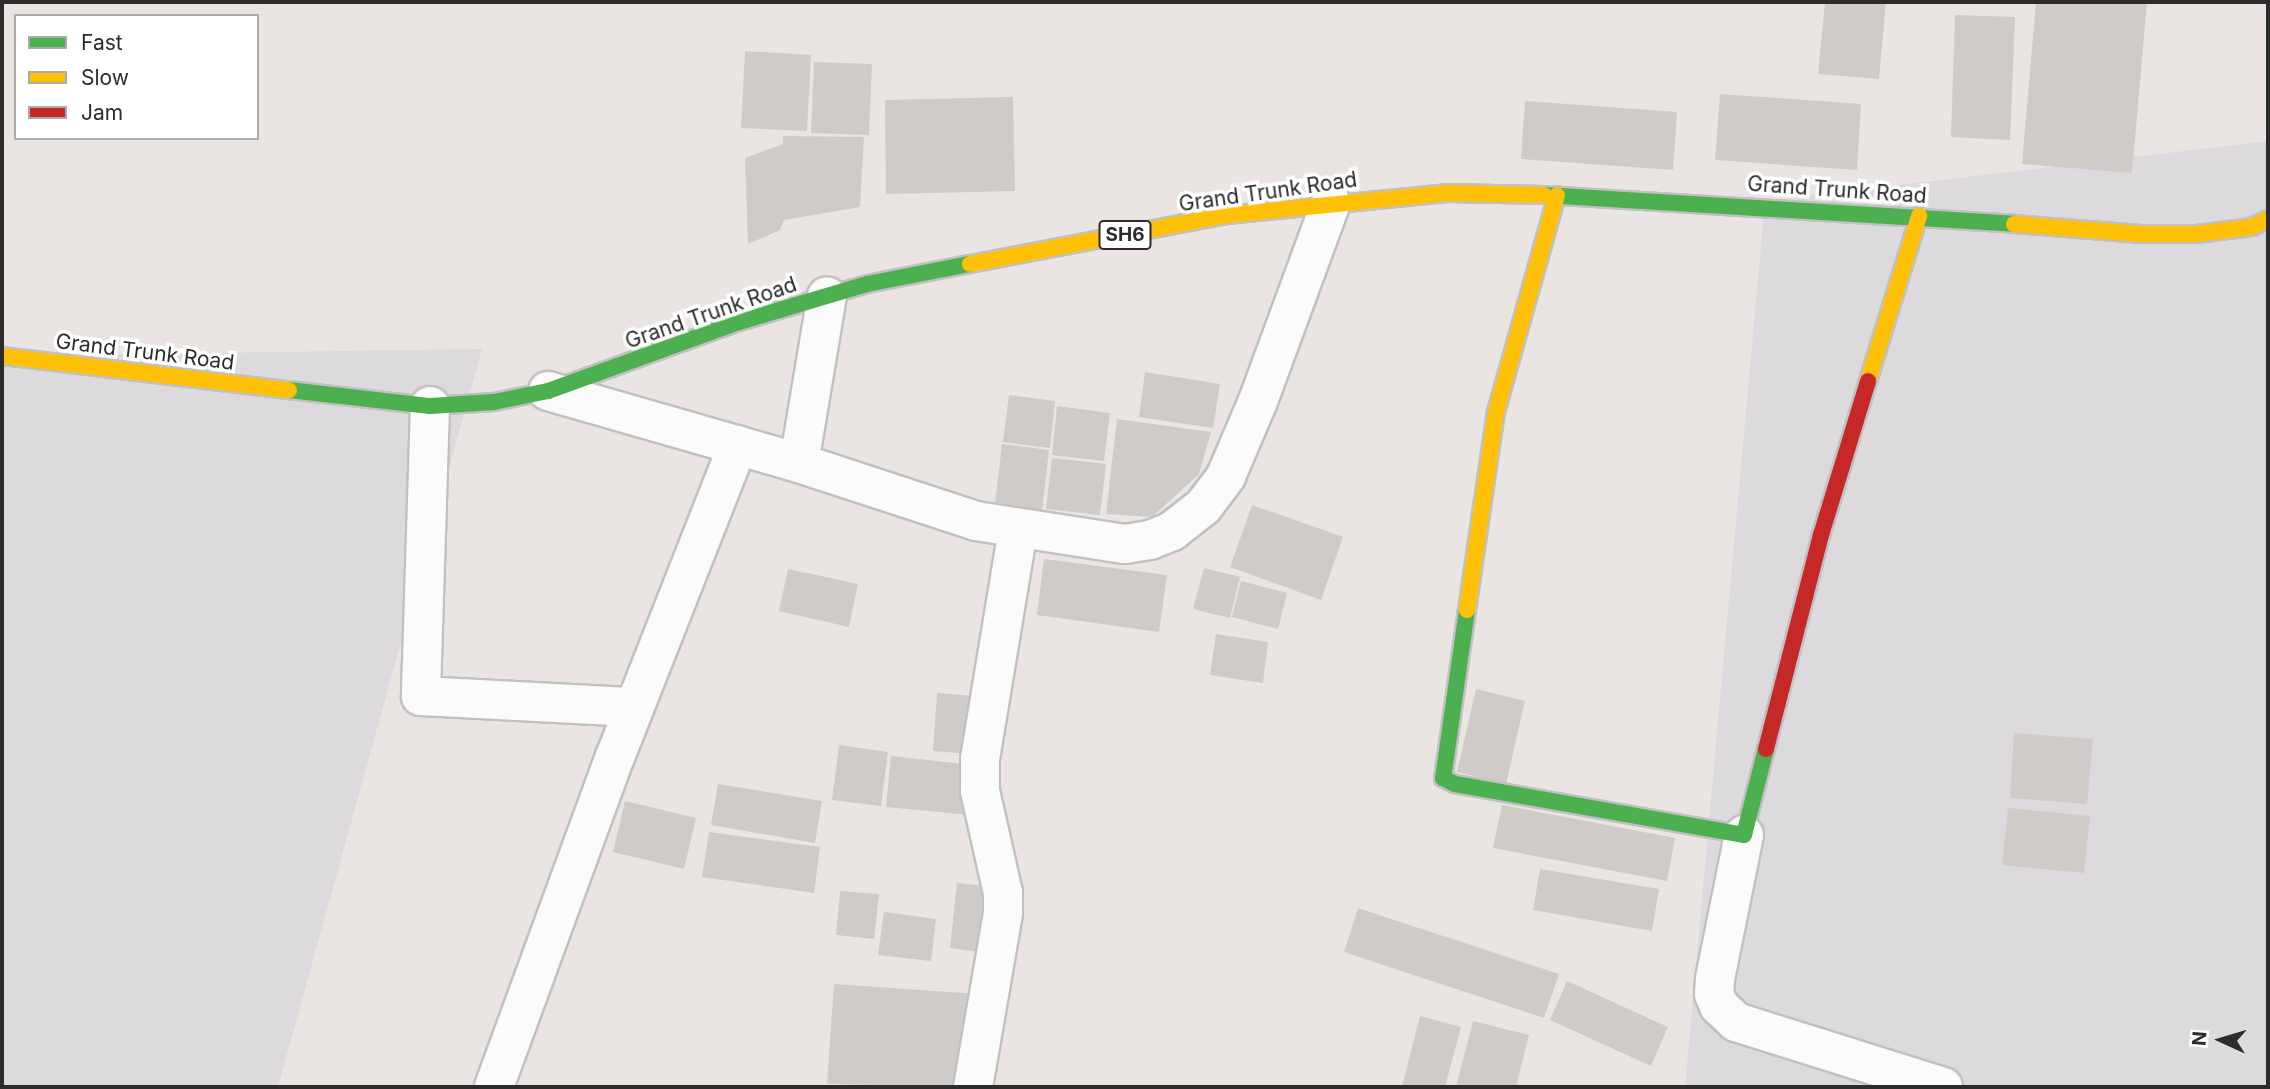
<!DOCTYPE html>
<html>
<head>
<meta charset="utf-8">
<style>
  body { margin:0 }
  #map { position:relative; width:2270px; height:1089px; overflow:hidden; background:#eae5e2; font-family:Inter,sans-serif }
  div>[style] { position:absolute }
  .industrial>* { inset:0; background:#dddadd }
  .building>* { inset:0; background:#cfcbc9 }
  .roads { filter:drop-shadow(2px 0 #c2c1c1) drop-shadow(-2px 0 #c2c1c1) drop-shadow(0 2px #c2c1c1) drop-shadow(0 -2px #c2c1c1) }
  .street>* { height:38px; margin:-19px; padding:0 19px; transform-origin:19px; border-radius:19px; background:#fcfbfb }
  .fast>* { height:16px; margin:-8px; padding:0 8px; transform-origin:8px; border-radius:8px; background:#4caf50 }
  .slow>* { height:16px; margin:-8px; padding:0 8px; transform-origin:8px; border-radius:8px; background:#ffc107 }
  .jam>* { height:16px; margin:-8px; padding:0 8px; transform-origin:8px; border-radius:8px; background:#c62828 }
  span { translate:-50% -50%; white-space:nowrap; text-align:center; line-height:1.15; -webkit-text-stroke:7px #fff; paint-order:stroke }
  .shield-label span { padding:2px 5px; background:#fff; border:2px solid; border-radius:5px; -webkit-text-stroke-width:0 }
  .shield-label { font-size:19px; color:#2c2c2c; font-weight:700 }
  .street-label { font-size:21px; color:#2c2c2c }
  .frame { position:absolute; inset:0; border:4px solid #2c2c2c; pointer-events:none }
  .legend { position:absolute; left:14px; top:14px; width:245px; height:126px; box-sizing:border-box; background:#fff; border:2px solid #ababab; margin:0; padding:9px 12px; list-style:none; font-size:21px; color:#2c2c2c }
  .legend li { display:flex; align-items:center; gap:14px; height:35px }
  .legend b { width:35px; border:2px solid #ababab }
  .north { position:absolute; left:2186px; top:1005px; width:70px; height:70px; -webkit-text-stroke:5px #fff; paint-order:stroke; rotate:274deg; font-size:19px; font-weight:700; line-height:28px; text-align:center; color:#2c2c2c }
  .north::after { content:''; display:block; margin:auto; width:24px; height:32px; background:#2c2c2c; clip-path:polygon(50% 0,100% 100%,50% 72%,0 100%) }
</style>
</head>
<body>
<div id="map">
  <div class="industrial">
    <i style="clip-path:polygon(2268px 141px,2268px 1087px,1685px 1087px,1765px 201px)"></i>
    <i style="clip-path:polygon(482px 349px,278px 1087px,2px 1087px,2px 356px)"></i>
  </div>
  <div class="building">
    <i style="clip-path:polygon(1825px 2px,1886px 2px,1879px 79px,1818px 74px)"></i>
    <i style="clip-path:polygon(2036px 2px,2147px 2px,2132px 173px,2022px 164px)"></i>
    <i style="clip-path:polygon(1955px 15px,2015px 17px,2010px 140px,1951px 137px)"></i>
    <i style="clip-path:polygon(745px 51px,811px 55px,807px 131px,741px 128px)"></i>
    <i style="clip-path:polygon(814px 62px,872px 64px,869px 135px,811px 133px)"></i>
    <i style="clip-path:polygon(1720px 94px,1861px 104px,1857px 170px,1715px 160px)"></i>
    <i style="clip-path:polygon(1013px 97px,1015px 191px,886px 194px,885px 100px)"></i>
    <i style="clip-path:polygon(1525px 101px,1677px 112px,1673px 170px,1521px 159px)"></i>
    <i style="clip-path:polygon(783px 136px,864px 137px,860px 207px,784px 220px,780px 230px,748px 244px,745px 158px,783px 144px)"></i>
    <i style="clip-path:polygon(1145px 372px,1220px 384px,1213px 428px,1139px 417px)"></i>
    <i style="clip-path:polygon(1009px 395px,1055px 401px,1050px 448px,1003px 442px)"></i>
    <i style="clip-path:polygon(1057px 406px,1110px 413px,1104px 461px,1052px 455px)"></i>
    <i style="clip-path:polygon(1117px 419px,1211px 432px,1199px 474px,1152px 517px,1106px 514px)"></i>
    <i style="clip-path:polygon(1002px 444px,1049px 450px,1042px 511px,995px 505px)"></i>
    <i style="clip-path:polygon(1052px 458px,1106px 464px,1100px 515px,1046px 509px)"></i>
    <i style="clip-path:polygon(1252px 505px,1343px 537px,1321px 600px,1230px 567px)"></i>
    <i style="clip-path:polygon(1044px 559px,1167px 575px,1159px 632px,1037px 615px)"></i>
    <i style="clip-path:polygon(1204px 568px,1240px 577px,1230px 618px,1193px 609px)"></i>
    <i style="clip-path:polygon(788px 569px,858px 584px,849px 627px,779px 611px)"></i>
    <i style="clip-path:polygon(1241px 581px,1287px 593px,1278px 629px,1232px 617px)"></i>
    <i style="clip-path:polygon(1216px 634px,1268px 642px,1263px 683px,1210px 675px)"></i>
    <i style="clip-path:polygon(1476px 689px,1525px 701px,1506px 784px,1457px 772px)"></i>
    <i style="clip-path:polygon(937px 693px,975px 696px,971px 754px,933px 751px)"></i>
    <i style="clip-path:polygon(2014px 733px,2093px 739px,2087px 804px,2010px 798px)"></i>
    <i style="clip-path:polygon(839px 745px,888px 752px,881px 806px,832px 800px)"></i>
    <i style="clip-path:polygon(891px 756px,973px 765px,969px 815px,886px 807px)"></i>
    <i style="clip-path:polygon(718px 784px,822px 801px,815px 843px,711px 825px)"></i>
    <i style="clip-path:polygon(625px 801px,696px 818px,684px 869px,613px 852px)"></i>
    <i style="clip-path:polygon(1502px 805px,1675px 838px,1667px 881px,1493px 848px)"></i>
    <i style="clip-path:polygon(2008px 808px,2090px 816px,2084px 873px,2002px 865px)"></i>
    <i style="clip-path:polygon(709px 832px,820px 847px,814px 893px,702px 877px)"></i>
    <i style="clip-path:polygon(1540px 869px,1659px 889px,1652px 931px,1533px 910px)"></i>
    <i style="clip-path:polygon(957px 883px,988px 886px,980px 952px,950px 948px)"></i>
    <i style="clip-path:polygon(840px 891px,879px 894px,874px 939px,836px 935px)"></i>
    <i style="clip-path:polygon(1358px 908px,1559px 974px,1544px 1018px,1344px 952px)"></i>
    <i style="clip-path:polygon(884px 912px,936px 919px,931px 961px,878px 955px)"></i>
    <i style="clip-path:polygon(1567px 981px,1668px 1027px,1651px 1066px,1550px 1020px)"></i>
    <i style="clip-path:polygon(834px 984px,978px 994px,972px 1087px,827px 1084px)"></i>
    <i style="clip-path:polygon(1420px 1016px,1461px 1027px,1445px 1087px,1402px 1087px)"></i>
    <i style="clip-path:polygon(1473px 1021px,1529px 1035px,1516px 1087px,1456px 1087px)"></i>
  </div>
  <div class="roads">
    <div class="street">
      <i style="left:548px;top:391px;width:261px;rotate:16deg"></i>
      <i style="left:799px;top:463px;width:186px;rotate:18.1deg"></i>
      <i style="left:976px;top:521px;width:151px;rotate:8.8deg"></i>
      <i style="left:1125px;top:544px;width:25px;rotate:-9deg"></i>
      <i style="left:1150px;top:540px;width:24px;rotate:-22deg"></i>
      <i style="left:1172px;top:531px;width:39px;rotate:-38deg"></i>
      <i style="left:1203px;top:507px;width:39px;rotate:-53deg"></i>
      <i style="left:1226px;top:476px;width:82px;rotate:-66.9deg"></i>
      <i style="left:1258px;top:401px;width:211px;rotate:-69.8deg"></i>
      <i style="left:430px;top:406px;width:290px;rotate:91.8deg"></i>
      <i style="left:421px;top:696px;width:213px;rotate:3deg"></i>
      <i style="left:799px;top:463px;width:169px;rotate:-80.5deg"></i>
      <i style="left:1744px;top:835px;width:147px;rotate:101.4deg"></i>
      <i style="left:1715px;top:979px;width:15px;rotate:94deg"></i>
      <i style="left:1714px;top:994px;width:13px;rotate:67deg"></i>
      <i style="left:1719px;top:1006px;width:23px;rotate:43deg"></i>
      <i style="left:1736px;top:1022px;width:217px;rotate:17.4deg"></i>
      <i style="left:494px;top:1087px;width:351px;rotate:-69.9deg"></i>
      <i style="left:615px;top:757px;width:335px;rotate:-68.5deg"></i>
      <i style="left:973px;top:1087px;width:177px;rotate:-80.2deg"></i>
      <i style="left:1003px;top:913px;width:20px;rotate:-90deg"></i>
      <i style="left:1003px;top:893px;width:105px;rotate:-102.7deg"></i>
      <i style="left:980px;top:791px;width:32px;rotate:-90deg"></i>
      <i style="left:980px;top:759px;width:233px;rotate:-80.6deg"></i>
    </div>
    <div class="fast">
      <i style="left:1544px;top:195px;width:471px;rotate:3.5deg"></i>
      <i style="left:289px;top:390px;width:142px;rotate:6.5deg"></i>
      <i style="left:430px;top:406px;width:64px;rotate:-3.6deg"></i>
      <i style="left:494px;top:402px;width:55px;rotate:-11.5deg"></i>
      <i style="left:548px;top:391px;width:203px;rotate:-19.9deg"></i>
      <i style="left:739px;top:322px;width:134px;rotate:-16.5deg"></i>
      <i style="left:867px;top:284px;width:105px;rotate:-11deg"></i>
      <i style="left:1467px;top:610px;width:170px;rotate:98.1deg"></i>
      <i style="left:1443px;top:778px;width:13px;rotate:27deg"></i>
      <i style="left:1455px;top:784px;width:293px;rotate:10deg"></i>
      <i style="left:1744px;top:835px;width:89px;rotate:-75.7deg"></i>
    </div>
    <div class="slow">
      <i style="left:2014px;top:224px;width:128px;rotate:4.5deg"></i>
      <i style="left:2142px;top:234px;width:54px"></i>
      <i style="left:2196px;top:234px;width:56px;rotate:-7.1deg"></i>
      <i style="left:2252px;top:227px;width:18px;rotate:-27deg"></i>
      <i style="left:970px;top:264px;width:262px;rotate:-10.8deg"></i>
      <i style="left:1227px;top:215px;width:223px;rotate:-5.7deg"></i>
      <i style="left:1449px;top:193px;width:95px;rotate:1.2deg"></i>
      <i style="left:2px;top:356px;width:289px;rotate:6.8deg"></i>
      <i style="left:1868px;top:381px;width:173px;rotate:-72.8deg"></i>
      <i style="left:1467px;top:610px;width:200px;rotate:-81.7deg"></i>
      <i style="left:1496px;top:412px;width:225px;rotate:-74.3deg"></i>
    </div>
    <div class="jam">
      <i style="left:1766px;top:749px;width:221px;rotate:-75.6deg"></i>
      <i style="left:1821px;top:535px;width:161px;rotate:-73deg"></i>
    </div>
  </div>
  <div class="shield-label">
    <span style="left:1125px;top:235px">SH6</span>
  </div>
  <div class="street-label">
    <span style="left:1837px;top:190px;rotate:4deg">Grand Trunk Road</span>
    <span style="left:1268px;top:192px;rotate:-8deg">Grand Trunk Road</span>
    <span style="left:711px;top:313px;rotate:-19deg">Grand Trunk Road</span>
    <span style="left:145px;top:352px;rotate:7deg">Grand Trunk Road</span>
  </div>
  <div class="frame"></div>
  <ul class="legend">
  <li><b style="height:9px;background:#4caf50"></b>Fast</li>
  <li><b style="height:9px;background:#ffc107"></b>Slow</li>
  <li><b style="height:9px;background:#c62828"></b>Jam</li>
  </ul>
  <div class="north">N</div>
</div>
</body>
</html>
